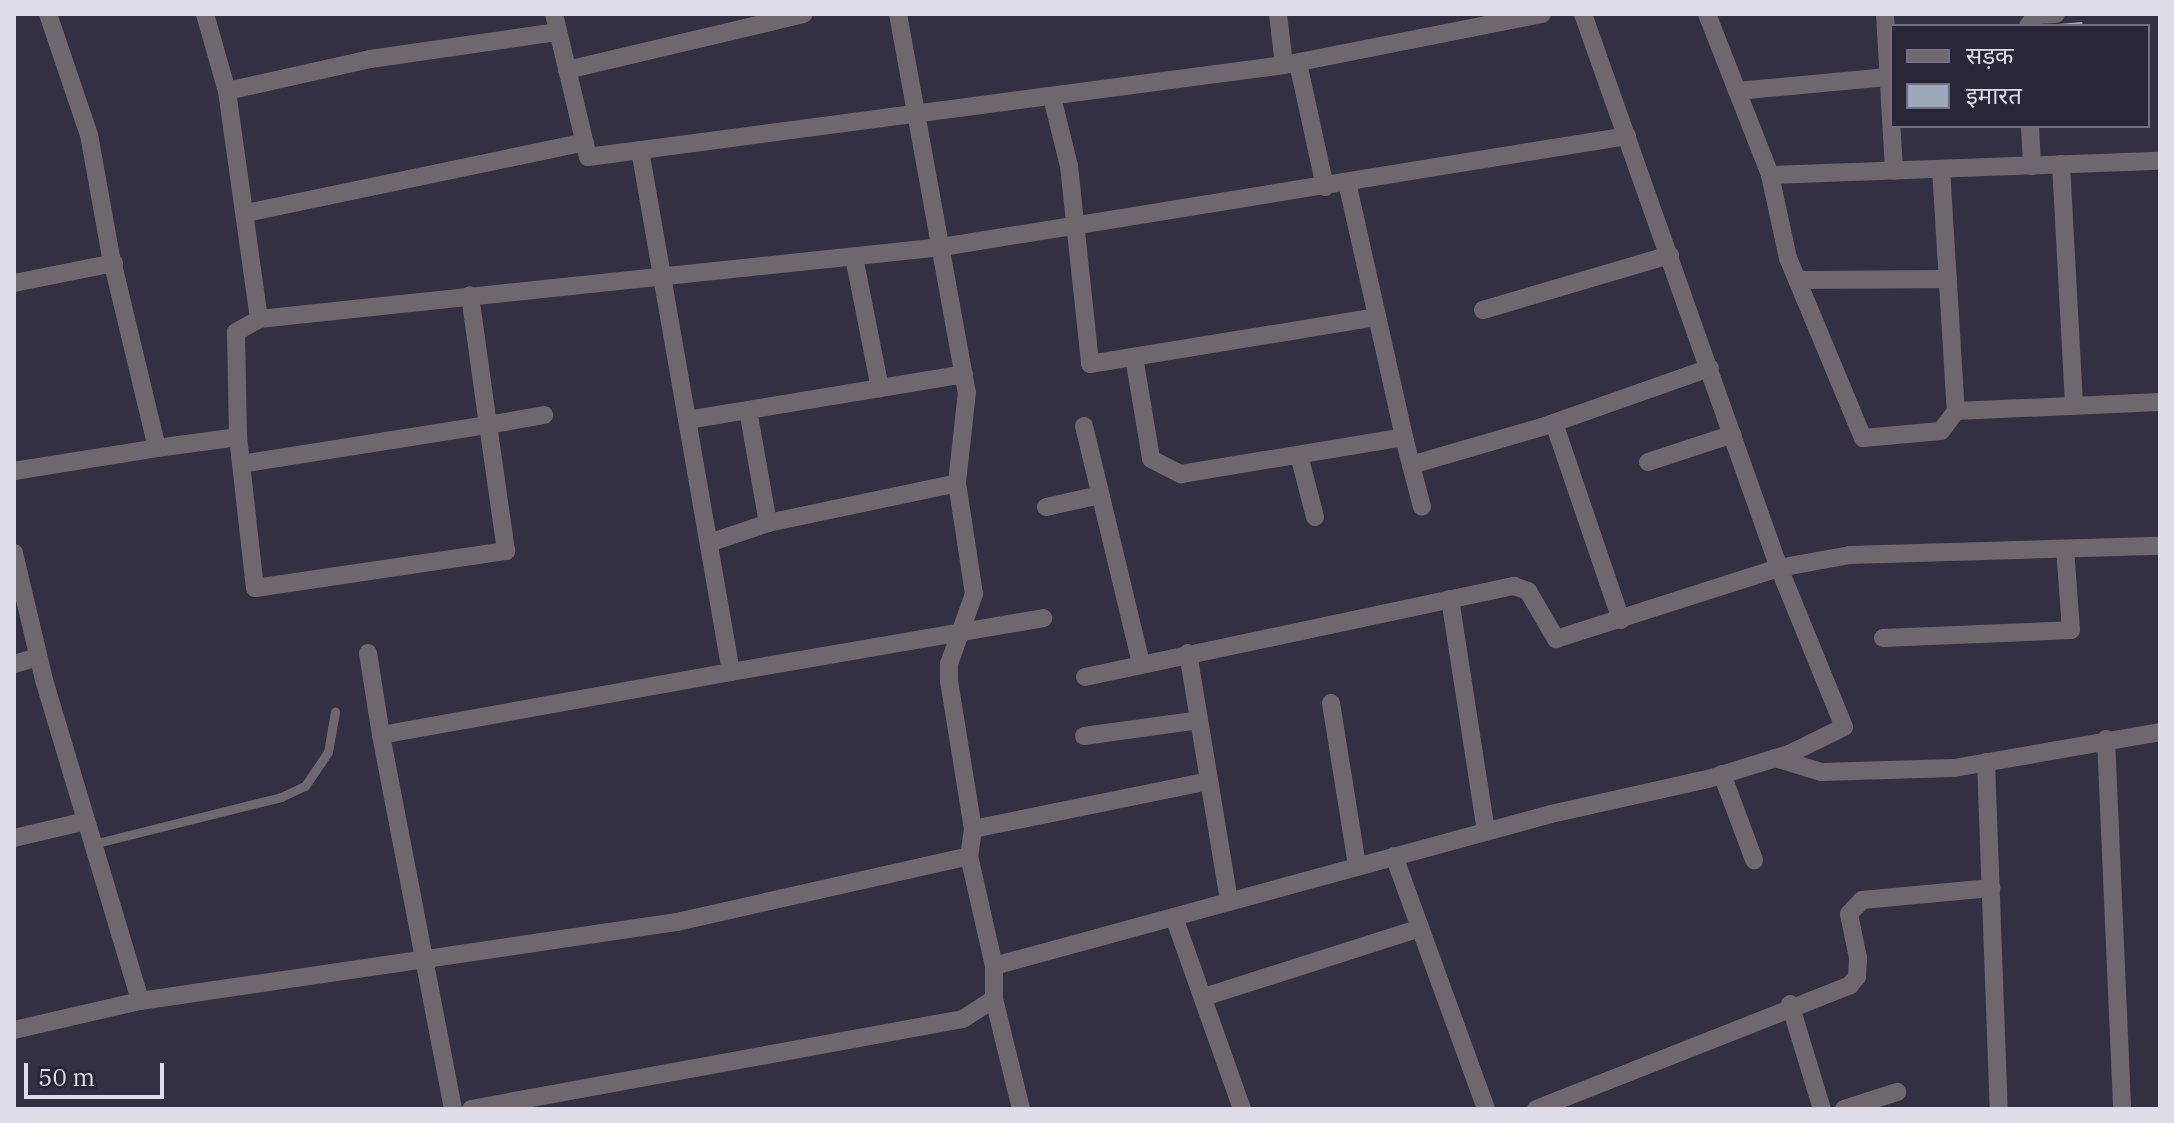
<!DOCTYPE html>
<html>
<head>
<meta charset="utf-8">
<style>
  body { margin:0 }
  #map { position:relative; width:2174px; height:1123px; overflow:hidden; background:#333041; font-family:"IBM Plex Serif","Noto Sans Devanagari",serif }
  div>[style] { position:absolute }
  .building>* { inset:0; background:#9da9bb }
  .service>* { height:9px; margin:-4.5px; padding:0 4.5px; transform-origin:4.5px; border-radius:4.5px; background:#6e676e }
  .minor>* { height:18px; margin:-9px; padding:0 9px; transform-origin:9px; border-radius:9px; background:#6e676e }
  span { translate:-50% -50%; white-space:nowrap; text-align:center; line-height:1.15; -webkit-text-stroke:8px #292637; paint-order:stroke }
  .frame { position:absolute; inset:0; border:16px solid #dedce7; pointer-events:none }
  .legend { position:absolute; left:1890px; top:24px; width:260px; height:104px; box-sizing:border-box; background:#292637; border:2px solid #716f7d; margin:0; padding:10px 14px; list-style:none; font-size:24px; color:#dedce7 }
  .legend li { display:flex; align-items:center; gap:16px; height:40px }
  .legend b { width:40px; border:2px solid #716f7d }
  .scale { position:absolute; left:24px; top:1063px; width:140px; height:36px; box-sizing:border-box; border:4px solid #dedce7; border-top:0; padding-left:10px; font-size:24px; line-height:28px; white-space:nowrap; color:#dedce7; -webkit-text-stroke:6px #292637; paint-order:stroke }
</style>
</head>
<body>
<div id="map">
  <div class="building">
    <i style="clip-path:polygon(2082px 22px,2083px 26px,2058px 26px,2058px 24px)"></i>
  </div>
  <div class="service">
    <i style="left:93px;top:844px;width:194px;rotate:-14deg"></i>
    <i style="left:281px;top:797px;width:26px;rotate:-25deg"></i>
    <i style="left:305px;top:786px;width:41px;rotate:-55.9deg"></i>
    <i style="left:328px;top:752px;width:41px;rotate:-80.1deg"></i>
  </div>
  <div class="minor">
    <i style="left:205px;top:14px;width:80px;rotate:74.1deg"></i>
    <i style="left:554px;top:14px;width:147px;rotate:76.6deg"></i>
    <i style="left:588px;top:157px;width:702px;rotate:-7.53deg"></i>
    <i style="left:1284px;top:65px;width:263px;rotate:-11.2deg"></i>
    <i style="left:898px;top:14px;width:384px;rotate:79.7deg"></i>
    <i style="left:967px;top:392px;width:92px;rotate:96.3deg"></i>
    <i style="left:957px;top:483px;width:112px;rotate:81.3deg"></i>
    <i style="left:974px;top:594px;width:74px;rotate:109.7deg"></i>
    <i style="left:949px;top:664px;width:17px;rotate:90deg"></i>
    <i style="left:949px;top:681px;width:150px;rotate:80.8deg"></i>
    <i style="left:973px;top:829px;width:27px;rotate:98deg"></i>
    <i style="left:969px;top:856px;width:113px;rotate:77.2deg"></i>
    <i style="left:994px;top:966px;width:577px;rotate:-15.26deg"></i>
    <i style="left:1551px;top:814px;width:161px;rotate:-12.6deg"></i>
    <i style="left:1708px;top:779px;width:85px;rotate:-17.2deg"></i>
    <i style="left:1789px;top:754px;width:61px;rotate:-26.1deg"></i>
    <i style="left:1844px;top:727px;width:172px;rotate:-112.2deg"></i>
    <i style="left:1779px;top:568px;width:588px;rotate:-109.48deg"></i>
    <i style="left:1278px;top:14px;width:51px;rotate:83.3deg"></i>
    <i style="left:1707px;top:14px;width:173px;rotate:68.6deg"></i>
    <i style="left:1770px;top:175px;width:85px;rotate:77.8deg"></i>
    <i style="left:1788px;top:258px;width:195px;rotate:67.4deg"></i>
    <i style="left:1863px;top:438px;width:78px;rotate:-5.1deg"></i>
    <i style="left:1941px;top:431px;width:25px;rotate:-53deg"></i>
    <i style="left:1885px;top:14px;width:157px;rotate:86.7deg"></i>
    <i style="left:2028px;top:26px;width:14px;rotate:-51deg"></i>
    <i style="left:2037px;top:15px;width:19px;rotate:-3deg"></i>
    <i style="left:1298px;top:63px;width:127px;rotate:77.7deg"></i>
    <i style="left:567px;top:70px;width:243px;rotate:-13.3deg"></i>
    <i style="left:1737px;top:91px;width:151px;rotate:-5.3deg"></i>
    <i style="left:1052px;top:97px;width:71px;rotate:76.2deg"></i>
    <i style="left:1069px;top:166px;width:199px;rotate:83.9deg"></i>
    <i style="left:1090px;top:364px;width:291px;rotate:-9.3deg"></i>
    <i style="left:2030px;top:126px;width:40px;rotate:87.1deg"></i>
    <i style="left:640px;top:150px;width:530px;rotate:80.11deg"></i>
    <i style="left:731px;top:672px;width:317px;rotate:-9.8deg"></i>
    <i style="left:2061px;top:164px;width:241px;rotate:86.9deg"></i>
    <i style="left:1941px;top:169px;width:242px;rotate:86.5deg"></i>
    <i style="left:1956px;top:411px;width:204px;rotate:-2.5deg"></i>
    <i style="left:1770px;top:175px;width:390px;rotate:-2.1deg"></i>
    <i style="left:246px;top:213px;width:346px;rotate:-11.8deg"></i>
    <i style="left:854px;top:257px;width:134px;rotate:78.8deg"></i>
    <i style="left:1797px;top:280px;width:151px;rotate:-0.4deg"></i>
    <i style="left:14px;top:283px;width:102px;rotate:-11.3deg"></i>
    <i style="left:1483px;top:310px;width:195px;rotate:-16.4deg"></i>
    <i style="left:259px;top:319px;width:687px;rotate:-6.02deg"></i>
    <i style="left:942px;top:247px;width:694px;rotate:-9.2deg"></i>
    <i style="left:1134px;top:357px;width:103px;rotate:80.5deg"></i>
    <i style="left:1151px;top:459px;width:34px;rotate:27deg"></i>
    <i style="left:1181px;top:474px;width:226px;rotate:-9.4deg"></i>
    <i style="left:1404px;top:437px;width:260px;rotate:-102.6deg"></i>
    <i style="left:748px;top:410px;width:115px;rotate:80deg"></i>
    <i style="left:687px;top:420px;width:281px;rotate:-9.4deg"></i>
    <i style="left:1554px;top:423px;width:208px;rotate:71.2deg"></i>
    <i style="left:1084px;top:426px;width:245px;rotate:76.5deg"></i>
    <i style="left:238px;top:437px;width:152px;rotate:83.6deg"></i>
    <i style="left:255px;top:588px;width:254px;rotate:-8.4deg"></i>
    <i style="left:506px;top:551px;width:127px;rotate:-98.1deg"></i>
    <i style="left:488px;top:425px;width:57px;rotate:-10.1deg"></i>
    <i style="left:1404px;top:437px;width:29px;rotate:76deg"></i>
    <i style="left:1411px;top:465px;width:136px;rotate:-16.2deg"></i>
    <i style="left:1542px;top:427px;width:178px;rotate:-19.4deg"></i>
    <i style="left:157px;top:448px;width:82px;rotate:-7.7deg"></i>
    <i style="left:238px;top:437px;width:105px;rotate:-91.1deg"></i>
    <i style="left:236px;top:332px;width:26px;rotate:-29deg"></i>
    <i style="left:259px;top:319px;width:230px;rotate:-98deg"></i>
    <i style="left:227px;top:91px;width:147px;rotate:-12.6deg"></i>
    <i style="left:370px;top:59px;width:190px;rotate:-8.2deg"></i>
    <i style="left:1299px;top:455px;width:64px;rotate:75.5deg"></i>
    <i style="left:1648px;top:462px;width:89px;rotate:-18.2deg"></i>
    <i style="left:241px;top:464px;width:250px;rotate:-9deg"></i>
    <i style="left:488px;top:425px;width:131px;rotate:-97.9deg"></i>
    <i style="left:1411px;top:465px;width:43px;rotate:75.3deg"></i>
    <i style="left:14px;top:471px;width:145px;rotate:-9.1deg"></i>
    <i style="left:157px;top:448px;width:196px;rotate:-103.5deg"></i>
    <i style="left:111px;top:257px;width:124px;rotate:-100.2deg"></i>
    <i style="left:89px;top:135px;width:128px;rotate:-108.7deg"></i>
    <i style="left:1046px;top:507px;width:55px;rotate:-12.5deg"></i>
    <i style="left:709px;top:543px;width:62px;rotate:-18.7deg"></i>
    <i style="left:768px;top:523px;width:193px;rotate:-11.9deg"></i>
    <i style="left:14px;top:553px;width:130px;rotate:76.7deg"></i>
    <i style="left:44px;top:680px;width:335px;rotate:73.3deg"></i>
    <i style="left:1450px;top:599px;width:235px;rotate:81.2deg"></i>
    <i style="left:1883px;top:638px;width:188px;rotate:-2.4deg"></i>
    <i style="left:2071px;top:630px;width:81px;rotate:-94.2deg"></i>
    <i style="left:368px;top:653px;width:83px;rotate:81deg"></i>
    <i style="left:1188px;top:653px;width:252px;rotate:80.6deg"></i>
    <i style="left:14px;top:664px;width:25px;rotate:-16deg"></i>
    <i style="left:1085px;top:677px;width:439px;rotate:-12deg"></i>
    <i style="left:1514px;top:586px;width:15px;rotate:20deg"></i>
    <i style="left:1528px;top:591px;width:56px;rotate:59.7deg"></i>
    <i style="left:1556px;top:639px;width:234px;rotate:-17.7deg"></i>
    <i style="left:1779px;top:568px;width:72px;rotate:-10.4deg"></i>
    <i style="left:1850px;top:555px;width:310px;rotate:-1.7deg"></i>
    <i style="left:1331px;top:703px;width:165px;rotate:80.9deg"></i>
    <i style="left:1084px;top:736px;width:116px;rotate:-7.9deg"></i>
    <i style="left:2106px;top:739px;width:370px;rotate:87.5deg"></i>
    <i style="left:1775px;top:758px;width:48px;rotate:16.9deg"></i>
    <i style="left:1821px;top:772px;width:133px;rotate:-1.7deg"></i>
    <i style="left:1954px;top:768px;width:209px;rotate:-9.9deg"></i>
    <i style="left:1986px;top:762px;width:347px;rotate:87.9deg"></i>
    <i style="left:1722px;top:774px;width:92px;rotate:69.6deg"></i>
    <i style="left:973px;top:829px;width:241px;rotate:-11.5deg"></i>
    <i style="left:14px;top:838px;width:74px;rotate:-13.3deg"></i>
    <i style="left:1394px;top:856px;width:269px;rotate:70deg"></i>
    <i style="left:1174px;top:917px;width:204px;rotate:70.5deg"></i>
    <i style="left:1204px;top:997px;width:227px;rotate:-17.7deg"></i>
    <i style="left:994px;top:999px;width:113px;rotate:76.2deg"></i>
    <i style="left:1790px;top:1004px;width:110px;rotate:73.1deg"></i>
    <i style="left:14px;top:1030px;width:129px;rotate:-13deg"></i>
    <i style="left:140px;top:1001px;width:543px;rotate:-8.37deg"></i>
    <i style="left:677px;top:922px;width:299px;rotate:-12.7deg"></i>
    <i style="left:453px;top:1109px;width:381px;rotate:-100.9deg"></i>
    <i style="left:381px;top:735px;width:356px;rotate:-10.2deg"></i>
    <i style="left:471px;top:1109px;width:500px;rotate:-10.37deg"></i>
    <i style="left:963px;top:1019px;width:37px;rotate:-33deg"></i>
    <i style="left:994px;top:999px;width:33px;rotate:-90deg"></i>
    <i style="left:1536px;top:1109px;width:338px;rotate:-21.5deg"></i>
    <i style="left:1850px;top:985px;width:11px;rotate:-49deg"></i>
    <i style="left:1857px;top:977px;width:19px;rotate:-87deg"></i>
    <i style="left:1858px;top:958px;width:45px;rotate:-101.6deg"></i>
    <i style="left:1849px;top:914px;width:19px;rotate:-47deg"></i>
    <i style="left:1862px;top:900px;width:130px;rotate:-5.3deg"></i>
    <i style="left:1844px;top:1109px;width:56px;rotate:-17.8deg"></i>
  </div>
  <div class="frame"></div>
  <ul class="legend">
  <li><b style="height:10px;background:#6e676e"></b>सड़क</li>
  <li><b style="height:22px;background:#9da9bb"></b>इमारत</li>
  </ul>
  <div class="scale">50 m</div>
</div>
</body>
</html>
